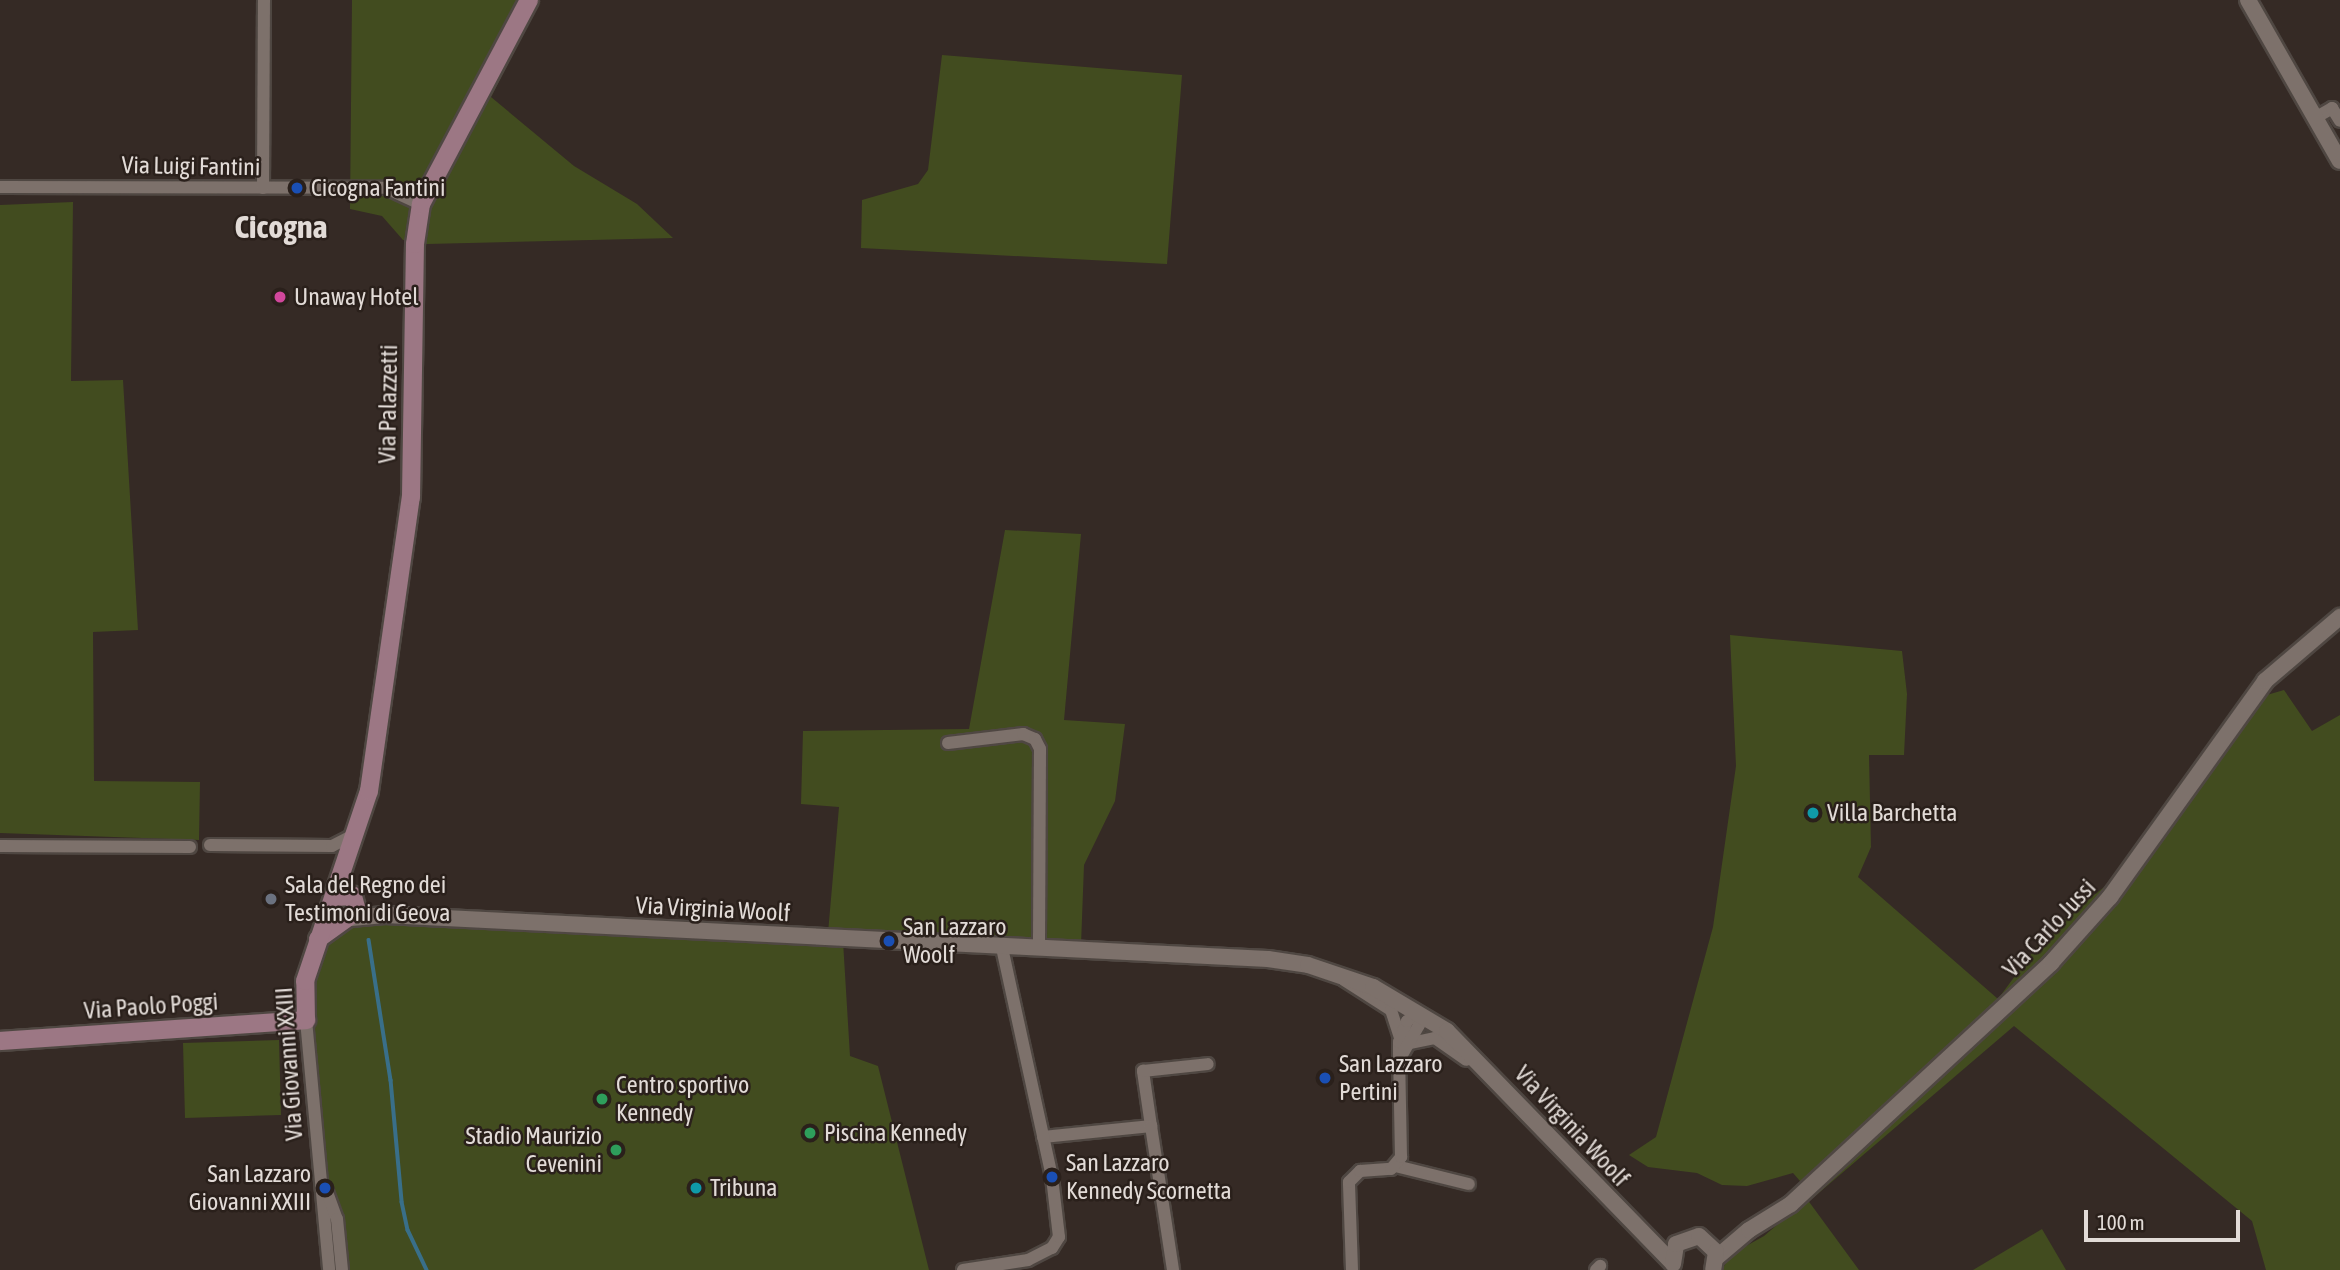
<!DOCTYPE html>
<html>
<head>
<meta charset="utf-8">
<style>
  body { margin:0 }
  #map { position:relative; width:2340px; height:1270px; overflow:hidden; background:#352a25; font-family:"Asap Condensed",sans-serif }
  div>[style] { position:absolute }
  .green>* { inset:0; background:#424c1f }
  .water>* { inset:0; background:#396f89 }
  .stream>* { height:3.5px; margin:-1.75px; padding:0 1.75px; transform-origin:1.75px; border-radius:1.75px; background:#396f89 }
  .roads { filter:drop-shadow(2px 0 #4f4742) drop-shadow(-2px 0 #4f4742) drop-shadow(0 2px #4f4742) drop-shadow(0 -2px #4f4742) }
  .minor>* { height:12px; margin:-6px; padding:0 6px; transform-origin:6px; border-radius:6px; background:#7d716b }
  .tertiary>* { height:16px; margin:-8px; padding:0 8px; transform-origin:8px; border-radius:8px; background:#7d716b }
  .secondary>* { height:18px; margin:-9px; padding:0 9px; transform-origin:9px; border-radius:9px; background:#9c7784 }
  .dots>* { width:19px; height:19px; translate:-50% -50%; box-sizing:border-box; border:4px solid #2a201b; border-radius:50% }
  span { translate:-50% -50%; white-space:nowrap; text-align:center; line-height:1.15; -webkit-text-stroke:5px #2a201b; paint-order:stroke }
  .street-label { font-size:24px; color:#e2dbd7 }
  .poi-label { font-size:24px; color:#e2dbd7 }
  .left { translate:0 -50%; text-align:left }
  .right { translate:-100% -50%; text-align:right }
  .district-label { font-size:32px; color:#e2dbd7; font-weight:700 }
  .scale { position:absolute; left:2084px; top:1210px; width:156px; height:32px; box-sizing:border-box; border:4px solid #e2dbd7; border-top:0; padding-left:9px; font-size:21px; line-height:24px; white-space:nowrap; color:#e2dbd7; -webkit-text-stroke:5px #2a201b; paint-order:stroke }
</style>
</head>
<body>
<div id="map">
  <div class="green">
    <i style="clip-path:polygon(352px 0,532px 0,525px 31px,491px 97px,574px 166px,637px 204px,673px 238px,427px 244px,403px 240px,382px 216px,350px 209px)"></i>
    <i style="clip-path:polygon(942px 55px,1182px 75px,1167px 264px,861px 248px,862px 200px,918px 184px,928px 170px)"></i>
    <i style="clip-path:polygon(73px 202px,71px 381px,123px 380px,138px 630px,93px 632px,94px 781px,200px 782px,199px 840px,0 833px,0 205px)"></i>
    <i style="clip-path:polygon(1005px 530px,1081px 534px,1064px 720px,1125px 724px,1115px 801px,1084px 865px,1081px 945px,843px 941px,850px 1056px,878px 1066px,929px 1270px,333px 1270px,303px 1020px,326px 939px,346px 926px,387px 922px,828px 933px,839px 807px,801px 804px,803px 731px,969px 729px)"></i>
    <i style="clip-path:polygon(1730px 635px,1902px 651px,1907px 694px,1904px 755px,1869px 755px,1871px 847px,1858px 877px,1998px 999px,2049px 930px,2126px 870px,2236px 704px,2284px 690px,2312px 731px,2340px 715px,2340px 1270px,2266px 1270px,2252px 1221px,2014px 1026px,1814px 1197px,1793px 1173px,1747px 1186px,1722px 1185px,1697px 1173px,1648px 1167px,1629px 1155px,1656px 1137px,1713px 927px,1736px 766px)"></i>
    <i style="clip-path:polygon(279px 1040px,281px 1115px,185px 1118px,183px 1043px)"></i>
    <i style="clip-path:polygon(1807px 1199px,1859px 1270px,1722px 1270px,1730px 1255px,1764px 1236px)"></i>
    <i style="clip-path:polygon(2042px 1229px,2066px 1270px,1973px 1270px)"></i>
  </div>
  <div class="water">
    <i style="clip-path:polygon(1350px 1061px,1371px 1061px,1371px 1071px,1350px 1071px)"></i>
  </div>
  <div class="stream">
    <i style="left:369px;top:940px;width:142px;rotate:81.1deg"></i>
    <i style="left:391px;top:1080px;width:122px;rotate:84.8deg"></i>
    <i style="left:402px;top:1202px;width:29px;rotate:78deg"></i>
    <i style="left:408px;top:1230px;width:44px;rotate:64.6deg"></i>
  </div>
  <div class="roads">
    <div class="minor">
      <i style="left:2315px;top:118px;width:20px;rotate:-30deg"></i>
      <i style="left:2332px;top:108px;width:15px;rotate:58deg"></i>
      <i style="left:0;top:187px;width:386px;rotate:0.1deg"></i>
      <i style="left:386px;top:188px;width:38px;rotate:25deg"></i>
      <i style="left:263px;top:188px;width:188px;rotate:-89.7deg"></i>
      <i style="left:948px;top:743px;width:76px;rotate:-6.8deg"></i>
      <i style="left:1023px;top:734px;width:13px;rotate:23deg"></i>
      <i style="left:1035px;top:739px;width:11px;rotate:63deg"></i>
      <i style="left:1040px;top:749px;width:199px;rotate:90.3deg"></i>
      <i style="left:210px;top:845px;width:122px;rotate:0.5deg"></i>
      <i style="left:332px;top:846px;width:28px;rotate:-27deg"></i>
      <i style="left:0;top:846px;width:190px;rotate:0.3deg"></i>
      <i style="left:1344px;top:980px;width:56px;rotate:32.6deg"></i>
      <i style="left:1391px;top:1010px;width:28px;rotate:72deg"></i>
      <i style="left:306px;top:1020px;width:251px;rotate:84.7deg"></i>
      <i style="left:1406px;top:1044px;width:30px;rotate:-12deg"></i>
      <i style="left:1435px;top:1038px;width:38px;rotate:35deg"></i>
      <i style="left:1151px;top:1126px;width:56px;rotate:-98.3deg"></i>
      <i style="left:1143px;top:1071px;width:65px;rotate:-6.1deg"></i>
      <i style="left:1043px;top:1137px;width:109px;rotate:-5.8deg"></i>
      <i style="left:1151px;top:1126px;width:146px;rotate:81.3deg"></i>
      <i style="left:1396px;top:1166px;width:75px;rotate:13.9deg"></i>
      <i style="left:327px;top:1192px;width:29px;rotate:70deg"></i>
      <i style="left:337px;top:1219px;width:51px;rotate:84.4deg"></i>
      <i style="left:963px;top:1270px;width:66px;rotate:-8.7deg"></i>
      <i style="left:1028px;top:1260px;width:27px;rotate:-27deg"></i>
      <i style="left:1052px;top:1248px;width:13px;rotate:-58deg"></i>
      <i style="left:1059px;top:1237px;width:60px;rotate:-96.7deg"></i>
      <i style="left:1052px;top:1177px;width:235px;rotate:-102.3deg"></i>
      <i style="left:1352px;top:1270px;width:88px;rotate:-92deg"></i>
      <i style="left:1349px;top:1182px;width:16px;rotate:-45deg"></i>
      <i style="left:1360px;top:1171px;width:31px;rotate:-4deg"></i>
      <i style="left:1391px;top:1169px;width:16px;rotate:-50deg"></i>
      <i style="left:1401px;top:1157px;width:107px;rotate:-91.1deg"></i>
      <i style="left:1399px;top:1050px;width:8px;rotate:-90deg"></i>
      <i style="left:1399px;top:1042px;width:22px;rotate:-69deg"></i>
      <i style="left:1407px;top:1021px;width:14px;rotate:-34deg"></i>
      <i style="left:1419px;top:1013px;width:12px;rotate:90deg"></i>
      <i style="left:1419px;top:1025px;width:40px;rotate:119.7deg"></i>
      <i style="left:1596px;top:1270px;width:6px;rotate:-45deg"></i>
    </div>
    <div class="tertiary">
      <i style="left:2248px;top:0;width:185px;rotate:60.3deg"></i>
      <i style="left:351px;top:918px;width:34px;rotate:-5deg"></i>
      <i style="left:385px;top:915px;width:884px;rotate:2.85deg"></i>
      <i style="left:1268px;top:959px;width:40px;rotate:8.5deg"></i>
      <i style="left:1308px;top:965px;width:69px;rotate:18.7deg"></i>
      <i style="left:1373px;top:987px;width:86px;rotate:30.7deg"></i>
      <i style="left:1447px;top:1031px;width:322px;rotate:45.8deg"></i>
      <i style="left:1716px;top:1258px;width:43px;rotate:-40.3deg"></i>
      <i style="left:1749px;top:1230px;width:49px;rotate:-31.8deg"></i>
      <i style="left:1791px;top:1204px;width:355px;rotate:-42.8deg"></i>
      <i style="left:2051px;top:963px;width:89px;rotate:-48.2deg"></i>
      <i style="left:2110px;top:897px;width:266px;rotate:-54.3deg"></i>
      <i style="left:2265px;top:681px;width:99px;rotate:-40.5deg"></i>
      <i style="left:1673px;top:1264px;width:20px;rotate:-81deg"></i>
      <i style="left:1676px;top:1244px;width:24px;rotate:-19deg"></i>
      <i style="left:1699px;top:1236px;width:23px;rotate:43deg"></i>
      <i style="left:1716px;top:1252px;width:18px;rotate:99deg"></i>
    </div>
    <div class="secondary">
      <i style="left:318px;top:939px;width:48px;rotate:-35.7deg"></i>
      <i style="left:357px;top:911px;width:16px;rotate:-105deg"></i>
      <i style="left:353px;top:896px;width:18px;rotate:177deg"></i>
      <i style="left:0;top:1041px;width:307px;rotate:-3.9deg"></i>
      <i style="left:306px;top:1020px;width:39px;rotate:-91deg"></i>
      <i style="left:305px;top:981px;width:200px;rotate:-71.4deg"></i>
      <i style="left:369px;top:791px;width:297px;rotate:-81.9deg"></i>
      <i style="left:411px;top:497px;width:253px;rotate:-89.1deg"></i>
      <i style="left:415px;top:244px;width:40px;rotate:-81.5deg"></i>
      <i style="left:421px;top:204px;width:231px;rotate:-62.1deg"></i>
    </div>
  </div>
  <div class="dots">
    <i style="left:297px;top:188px;background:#1a4fb4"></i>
    <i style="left:280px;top:297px;background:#d1479c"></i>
    <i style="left:1813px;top:813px;background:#0f9aa8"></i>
    <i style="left:271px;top:899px;background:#6b7280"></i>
    <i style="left:889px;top:941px;background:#1a4fb4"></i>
    <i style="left:1325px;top:1078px;background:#1a4fb4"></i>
    <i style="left:602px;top:1099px;background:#2e9e5b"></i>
    <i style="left:810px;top:1133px;background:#2e9e5b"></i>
    <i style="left:616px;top:1150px;background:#2e9e5b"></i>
    <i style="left:1052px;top:1177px;background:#1a4fb4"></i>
    <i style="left:325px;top:1188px;background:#1a4fb4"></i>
    <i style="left:696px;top:1188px;background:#0f9aa8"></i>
  </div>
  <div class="street-label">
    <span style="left:191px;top:166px;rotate:1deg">Via Luigi Fantini</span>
    <span style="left:388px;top:404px;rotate:-89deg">Via Palazzetti</span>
    <span style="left:713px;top:909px;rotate:3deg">Via Virginia Woolf</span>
    <span style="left:2049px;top:928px;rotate:-47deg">Via Carlo Jussi</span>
    <span style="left:151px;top:1006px;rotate:-4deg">Via Paolo Poggi</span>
    <span style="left:289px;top:1064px;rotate:-94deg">Via Giovanni XXIII</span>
    <span style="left:1572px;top:1126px;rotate:47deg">Via Virginia Woolf</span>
  </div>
  <div class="poi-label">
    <span class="left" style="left:311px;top:188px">Cicogna Fantini</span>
    <span class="left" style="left:294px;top:297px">Unaway Hotel</span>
    <span class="left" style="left:1827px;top:813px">Villa Barchetta</span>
    <span class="left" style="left:285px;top:899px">Sala del Regno dei<br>Testimoni di Geova</span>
    <span class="left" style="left:903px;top:941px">San Lazzaro<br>Woolf</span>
    <span class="left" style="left:1339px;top:1078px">San Lazzaro<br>Pertini</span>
    <span class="left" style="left:616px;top:1099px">Centro sportivo<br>Kennedy</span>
    <span class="left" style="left:824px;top:1133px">Piscina Kennedy</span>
    <span class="right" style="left:602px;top:1150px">Stadio Maurizio<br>Cevenini</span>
    <span class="left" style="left:1066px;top:1177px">San Lazzaro<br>Kennedy Scornetta</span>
    <span class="right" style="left:311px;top:1188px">San Lazzaro<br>Giovanni XXIII</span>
    <span class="left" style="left:710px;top:1188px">Tribuna</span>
  </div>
  <div class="district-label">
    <span style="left:281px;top:227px">Cicogna</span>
  </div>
  <div class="scale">100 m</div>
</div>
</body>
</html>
